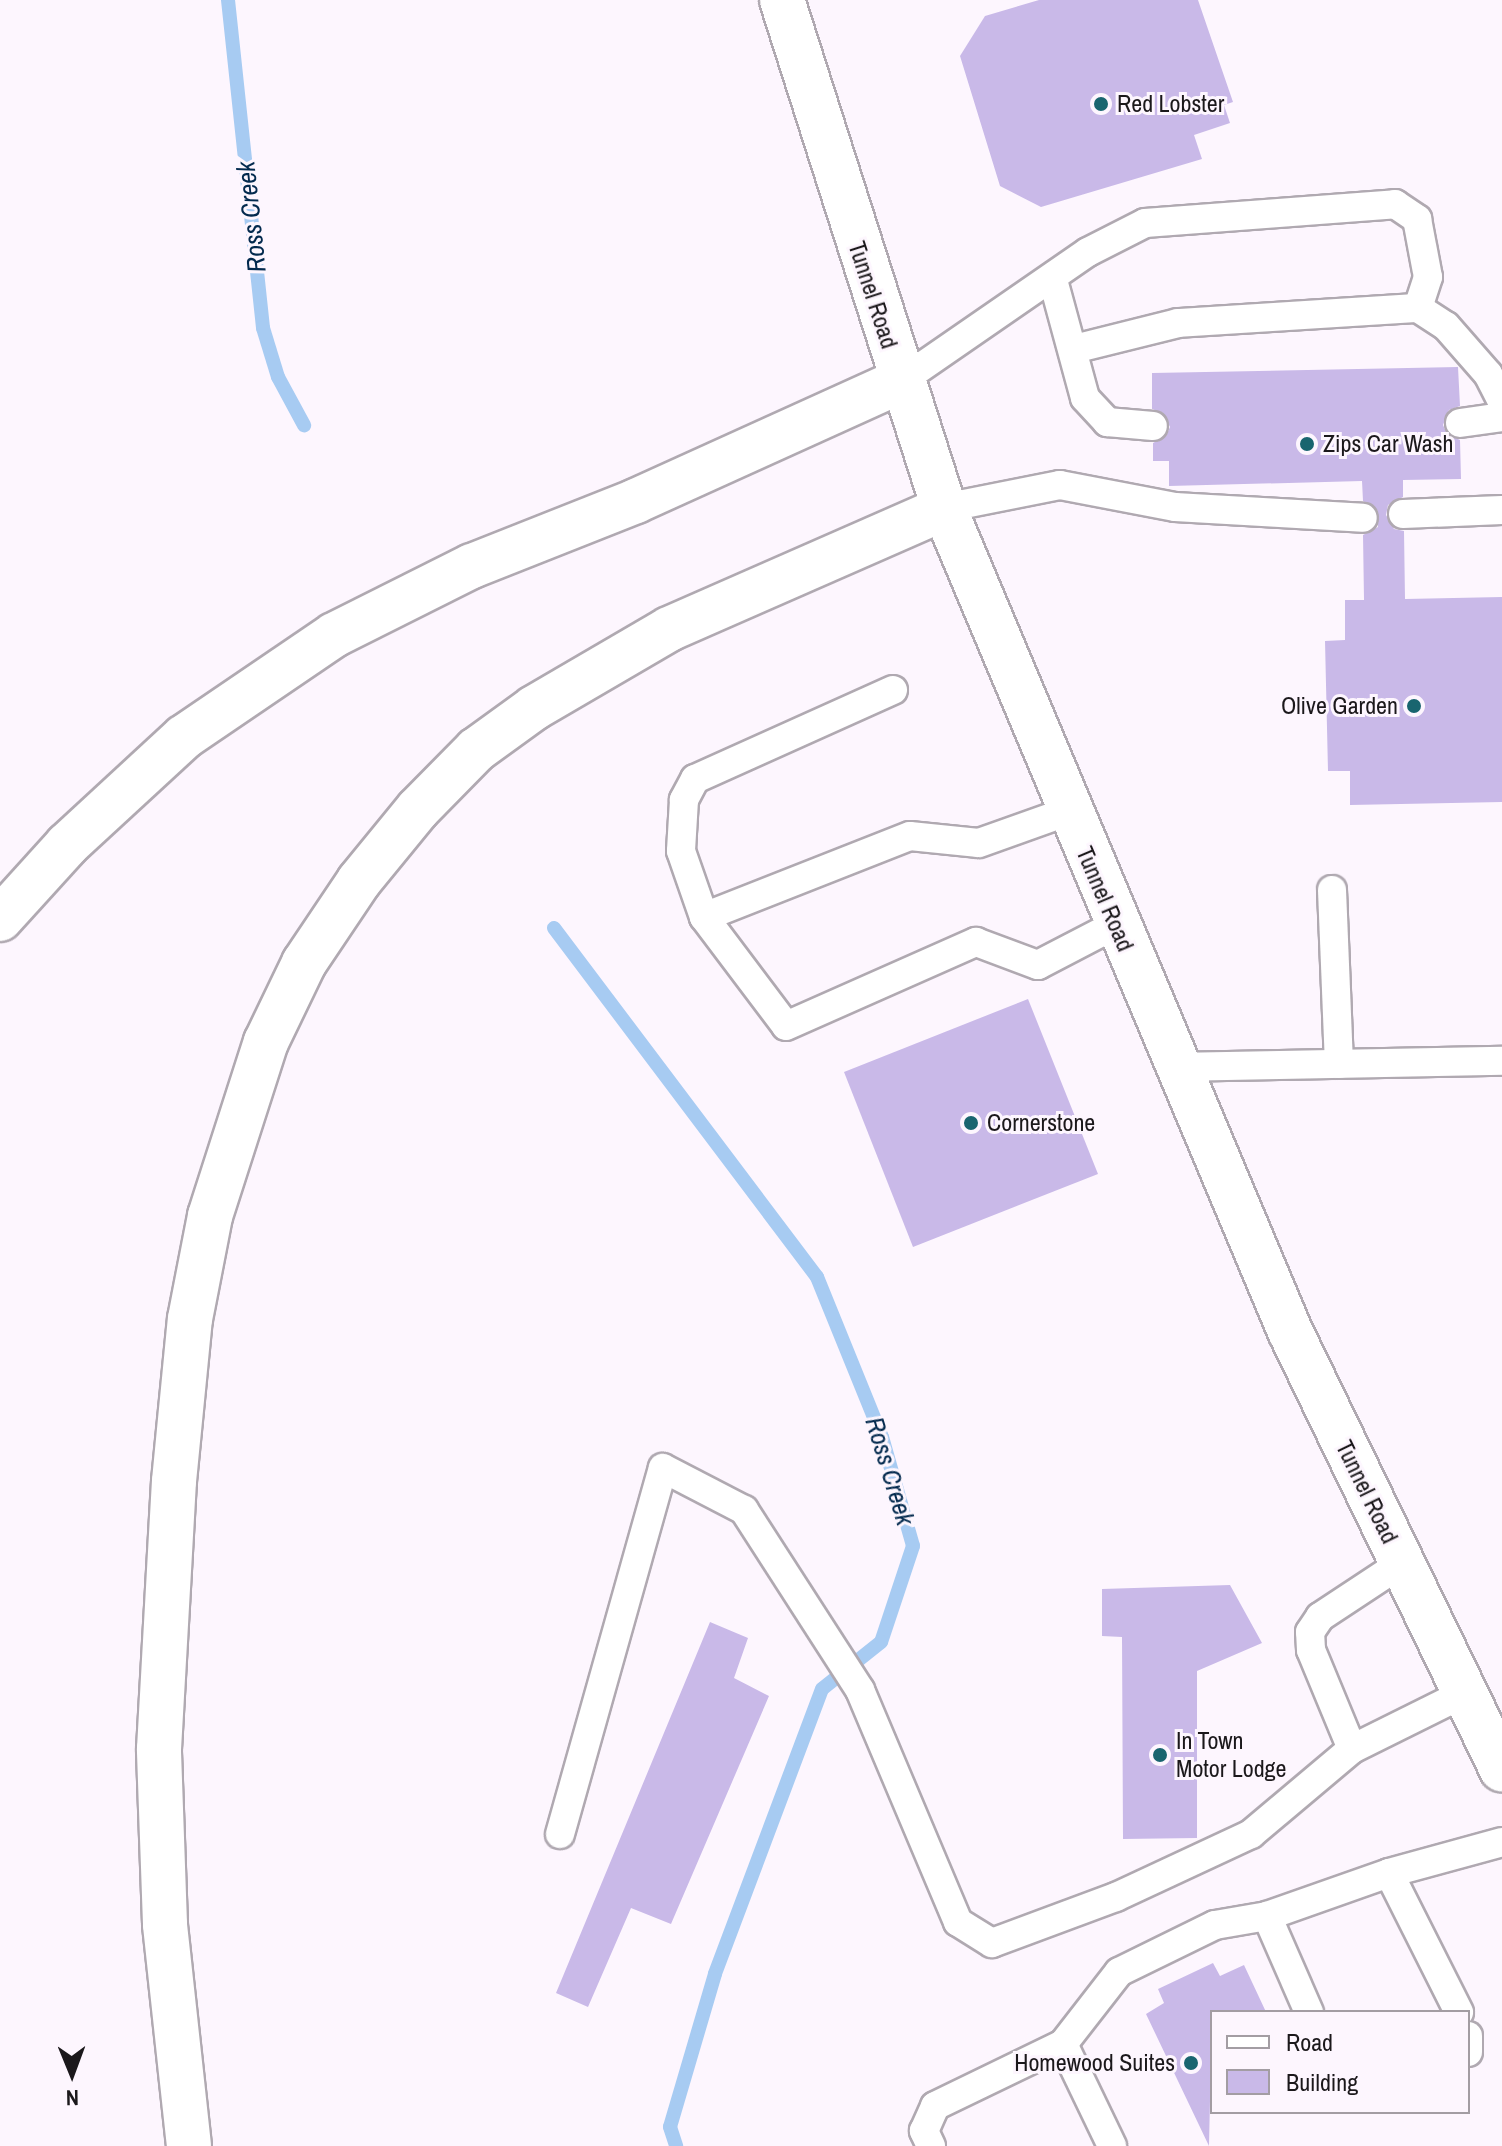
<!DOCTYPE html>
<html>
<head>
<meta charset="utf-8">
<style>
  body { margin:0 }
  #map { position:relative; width:1502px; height:2146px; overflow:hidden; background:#fdf6fe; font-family:"Archivo Narrow",sans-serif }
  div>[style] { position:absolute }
  .stream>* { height:14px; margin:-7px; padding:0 7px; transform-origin:7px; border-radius:7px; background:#a7cbf2 }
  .building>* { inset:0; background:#c9b9e8 }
  .roads { filter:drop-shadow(2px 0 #b0a9b1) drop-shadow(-2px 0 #b0a9b1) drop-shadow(0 2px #b0a9b1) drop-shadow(0 -2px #b0a9b1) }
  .lane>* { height:28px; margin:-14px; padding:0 14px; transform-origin:14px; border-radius:14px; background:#fff }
  .primary>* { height:44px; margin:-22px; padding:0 22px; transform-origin:22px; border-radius:22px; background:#fff }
  .highway>* { height:44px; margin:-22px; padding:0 22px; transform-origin:22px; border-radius:22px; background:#fff }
  .dots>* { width:22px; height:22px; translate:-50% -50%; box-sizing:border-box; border:4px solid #fdf6fe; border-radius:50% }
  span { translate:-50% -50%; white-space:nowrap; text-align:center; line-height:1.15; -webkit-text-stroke:6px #fdf6fe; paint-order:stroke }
  .poi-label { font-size:24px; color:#1b181b }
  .left { translate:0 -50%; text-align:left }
  .right { translate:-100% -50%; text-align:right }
  .street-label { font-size:24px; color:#1b181b }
  .water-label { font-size:26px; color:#032a4e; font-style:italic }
  .legend { position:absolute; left:1210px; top:2010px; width:260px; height:104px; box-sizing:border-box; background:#fdf6fe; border:2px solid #a39da3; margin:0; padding:10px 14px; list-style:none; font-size:24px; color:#1b181b }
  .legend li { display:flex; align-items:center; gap:16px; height:40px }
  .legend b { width:40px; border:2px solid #a39da3 }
  .north { position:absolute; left:32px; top:2034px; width:80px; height:80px; -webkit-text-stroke:6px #fdf6fe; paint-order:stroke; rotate:179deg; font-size:22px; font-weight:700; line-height:32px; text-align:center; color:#1b181b }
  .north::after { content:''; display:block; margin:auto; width:28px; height:36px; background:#1b181b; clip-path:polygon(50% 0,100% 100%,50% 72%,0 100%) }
</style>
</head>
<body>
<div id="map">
  <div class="stream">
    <i style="left:228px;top:0;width:330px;rotate:83.9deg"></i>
    <i style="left:263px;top:328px;width:51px;rotate:73deg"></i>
    <i style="left:278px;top:377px;width:55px;rotate:61.6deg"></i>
    <i style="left:554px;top:928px;width:437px;rotate:53deg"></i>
    <i style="left:817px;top:1277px;width:173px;rotate:67.9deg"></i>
    <i style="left:882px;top:1437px;width:113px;rotate:74.1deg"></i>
    <i style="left:913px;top:1546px;width:101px;rotate:108.4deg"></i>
    <i style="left:881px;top:1642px;width:75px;rotate:141.5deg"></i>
    <i style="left:822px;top:1689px;width:304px;rotate:110.6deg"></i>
    <i style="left:715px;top:1974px;width:159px;rotate:106.4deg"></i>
    <i style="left:670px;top:2127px;width:20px;rotate:72deg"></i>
  </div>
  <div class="building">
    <i style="clip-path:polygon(1039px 0,1198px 0,1233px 102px,1224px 105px,1230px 123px,1194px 135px,1202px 159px,1041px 207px,1000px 186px,960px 56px,985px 16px)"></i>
    <i style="clip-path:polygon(1458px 367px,1460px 406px,1449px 410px,1443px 425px,1447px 434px,1460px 440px,1461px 479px,1403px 480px,1403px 497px,1388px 505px,1386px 515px,1394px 529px,1404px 531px,1405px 599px,1502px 597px,1502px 802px,1350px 805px,1350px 771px,1328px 771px,1325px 641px,1345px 640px,1345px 600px,1364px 600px,1363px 535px,1378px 527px,1378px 511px,1363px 501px,1362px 481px,1169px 486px,1169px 461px,1153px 461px,1153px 443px,1166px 436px,1170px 427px,1163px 413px,1152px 409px,1152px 373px)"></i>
    <i style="clip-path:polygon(1028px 999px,1098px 1174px,913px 1247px,844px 1072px)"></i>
    <i style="clip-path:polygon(1230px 1585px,1262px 1643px,1197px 1671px,1197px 1838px,1123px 1839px,1122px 1637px,1102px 1636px,1102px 1589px)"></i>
    <i style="clip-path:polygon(710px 1622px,748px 1638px,734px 1678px,769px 1696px,671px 1924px,631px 1908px,588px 2007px,556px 1993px)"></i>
    <i style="clip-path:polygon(1213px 1963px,1220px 1976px,1244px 1965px,1266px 2012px,1212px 2012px,1209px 2146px,1146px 2014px,1164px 2003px,1158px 1989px)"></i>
  </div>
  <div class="roads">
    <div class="lane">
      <i style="left:1053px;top:280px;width:122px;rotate:74.8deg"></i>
      <i style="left:1085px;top:398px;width:33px;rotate:47deg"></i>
      <i style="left:1107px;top:422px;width:46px;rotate:5deg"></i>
      <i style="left:1074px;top:349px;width:107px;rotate:-14deg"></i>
      <i style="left:1178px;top:323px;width:240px;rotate:-3.6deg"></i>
      <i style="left:901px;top:381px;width:227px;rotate:-34.6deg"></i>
      <i style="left:1088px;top:252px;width:64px;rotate:-27deg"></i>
      <i style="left:1145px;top:223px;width:251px;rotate:-4.3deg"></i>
      <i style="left:1395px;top:204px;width:27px;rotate:34deg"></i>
      <i style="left:1417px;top:219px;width:59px;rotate:79.3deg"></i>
      <i style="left:1428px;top:277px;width:33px;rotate:108deg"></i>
      <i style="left:1418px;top:308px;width:33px;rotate:33deg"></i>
      <i style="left:1446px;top:326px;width:64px;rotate:48.8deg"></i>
      <i style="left:1488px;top:374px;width:30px;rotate:63deg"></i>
      <i style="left:1460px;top:423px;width:42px;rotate:-8.1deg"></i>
      <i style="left:944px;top:508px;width:118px;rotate:-11.2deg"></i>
      <i style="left:1060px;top:485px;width:117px;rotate:10.8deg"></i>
      <i style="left:1175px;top:507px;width:188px;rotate:3.3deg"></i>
      <i style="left:1403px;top:514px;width:99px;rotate:-2.3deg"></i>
      <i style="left:893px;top:690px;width:217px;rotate:155.8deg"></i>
      <i style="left:695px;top:779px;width:24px;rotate:118deg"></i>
      <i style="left:684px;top:800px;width:51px;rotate:93.4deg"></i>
      <i style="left:681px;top:851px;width:70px;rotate:70.8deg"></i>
      <i style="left:704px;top:917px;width:221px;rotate:-21.5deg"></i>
      <i style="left:910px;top:836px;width:69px;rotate:5.8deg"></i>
      <i style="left:979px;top:843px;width:96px;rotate:-19.6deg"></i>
      <i style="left:1332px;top:890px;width:174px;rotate:87.7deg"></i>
      <i style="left:704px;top:917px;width:136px;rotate:53deg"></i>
      <i style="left:786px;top:1026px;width:208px;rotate:-23.9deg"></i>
      <i style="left:976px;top:942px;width:66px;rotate:20.4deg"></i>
      <i style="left:1038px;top:965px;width:87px;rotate:-27.5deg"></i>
      <i style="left:1175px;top:1067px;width:327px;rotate:-1.1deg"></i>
      <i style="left:1352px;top:1749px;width:107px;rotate:-112.5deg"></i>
      <i style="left:1311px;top:1650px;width:18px;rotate:-93deg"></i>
      <i style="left:1310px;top:1632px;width:18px;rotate:-56deg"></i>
      <i style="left:1320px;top:1617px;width:98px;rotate:-33.4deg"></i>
      <i style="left:560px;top:1834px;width:380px;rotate:-74.3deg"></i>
      <i style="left:663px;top:1468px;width:91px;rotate:27.4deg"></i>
      <i style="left:744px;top:1510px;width:214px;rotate:57.2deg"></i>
      <i style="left:860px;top:1690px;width:252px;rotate:67.1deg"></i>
      <i style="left:958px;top:1922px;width:40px;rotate:32deg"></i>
      <i style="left:992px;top:1943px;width:132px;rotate:-20.4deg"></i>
      <i style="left:1116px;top:1897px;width:149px;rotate:-25deg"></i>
      <i style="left:1251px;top:1834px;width:132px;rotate:-40.1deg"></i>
      <i style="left:1352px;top:1749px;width:126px;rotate:-26.4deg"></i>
      <i style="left:1389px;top:1873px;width:156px;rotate:63.3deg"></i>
      <i style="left:1267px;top:1916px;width:105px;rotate:66.4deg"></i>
      <i style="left:1468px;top:2036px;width:16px;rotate:90deg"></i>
      <i style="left:1063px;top:2044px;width:113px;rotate:64.3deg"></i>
      <i style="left:931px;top:2146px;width:17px;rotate:-115deg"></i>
      <i style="left:924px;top:2131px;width:27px;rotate:-66deg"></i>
      <i style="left:935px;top:2106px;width:142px;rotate:-25.8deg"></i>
      <i style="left:1063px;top:2044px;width:91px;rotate:-52.1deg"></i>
      <i style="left:1119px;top:1972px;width:107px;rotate:-26.1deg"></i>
      <i style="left:1215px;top:1925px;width:53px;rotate:-9.8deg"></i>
      <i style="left:1267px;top:1916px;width:129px;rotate:-19.4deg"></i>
      <i style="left:1389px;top:1873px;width:117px;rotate:-15.3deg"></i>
    </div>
    <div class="primary">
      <i style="left:782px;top:0;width:533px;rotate:72.31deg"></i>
      <i style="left:944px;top:508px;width:893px;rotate:67.2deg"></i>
      <i style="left:1290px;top:1331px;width:487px;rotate:64.2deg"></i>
    </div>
    <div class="highway">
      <i style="left:0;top:919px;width:100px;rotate:-47.8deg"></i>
      <i style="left:67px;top:845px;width:159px;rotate:-42.7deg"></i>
      <i style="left:184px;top:737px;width:181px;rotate:-34.2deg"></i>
      <i style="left:334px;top:635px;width:154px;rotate:-26.6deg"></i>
      <i style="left:472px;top:566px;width:176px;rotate:-21.6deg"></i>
      <i style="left:636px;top:501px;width:291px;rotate:-24.4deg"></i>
      <i style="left:189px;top:2146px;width:223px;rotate:-96.2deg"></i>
      <i style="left:165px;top:1924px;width:175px;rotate:-92deg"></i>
      <i style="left:159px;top:1749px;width:268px;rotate:-86.8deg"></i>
      <i style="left:174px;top:1481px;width:163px;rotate:-84.4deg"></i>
      <i style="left:190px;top:1319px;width:105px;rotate:-79deg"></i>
      <i style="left:210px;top:1216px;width:183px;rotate:-72.2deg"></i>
      <i style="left:266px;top:1042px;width:88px;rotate:-64.3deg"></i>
      <i style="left:304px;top:963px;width:99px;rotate:-56.1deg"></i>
      <i style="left:359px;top:881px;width:93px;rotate:-50.7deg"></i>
      <i style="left:418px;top:809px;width:83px;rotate:-45.5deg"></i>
      <i style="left:476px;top:750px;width:72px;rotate:-35.9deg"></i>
      <i style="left:534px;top:708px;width:156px;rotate:-30.3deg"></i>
      <i style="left:669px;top:629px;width:300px;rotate:-23.7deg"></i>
    </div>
  </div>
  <div class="dots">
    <i style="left:1101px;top:104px;background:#19656f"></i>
    <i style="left:1307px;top:444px;background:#19656f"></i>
    <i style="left:1414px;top:706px;background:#19656f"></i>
    <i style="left:971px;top:1123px;background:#19656f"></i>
    <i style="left:1160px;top:1755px;background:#19656f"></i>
    <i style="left:1191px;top:2063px;background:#19656f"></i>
  </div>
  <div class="poi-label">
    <span class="left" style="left:1117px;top:104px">Red Lobster</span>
    <span class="left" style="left:1323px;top:444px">Zips Car Wash</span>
    <span class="right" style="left:1398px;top:706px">Olive Garden</span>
    <span class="left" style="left:987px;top:1123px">Cornerstone</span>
    <span class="left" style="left:1176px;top:1755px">In Town<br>Motor Lodge</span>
    <span class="right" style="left:1175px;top:2063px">Homewood Suites</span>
  </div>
  <div class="street-label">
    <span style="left:873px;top:295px;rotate:72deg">Tunnel Road</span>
    <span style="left:1105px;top:899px;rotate:67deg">Tunnel Road</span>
    <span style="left:1367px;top:1492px;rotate:64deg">Tunnel Road</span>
  </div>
  <div class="water-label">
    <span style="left:251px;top:217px;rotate:-96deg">Ross Creek</span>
    <span style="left:890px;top:1471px;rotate:73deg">Ross Creek</span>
  </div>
  <ul class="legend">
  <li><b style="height:10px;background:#fff"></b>Road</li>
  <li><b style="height:22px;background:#c9b9e8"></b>Building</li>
  </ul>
  <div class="north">N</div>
</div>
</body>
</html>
